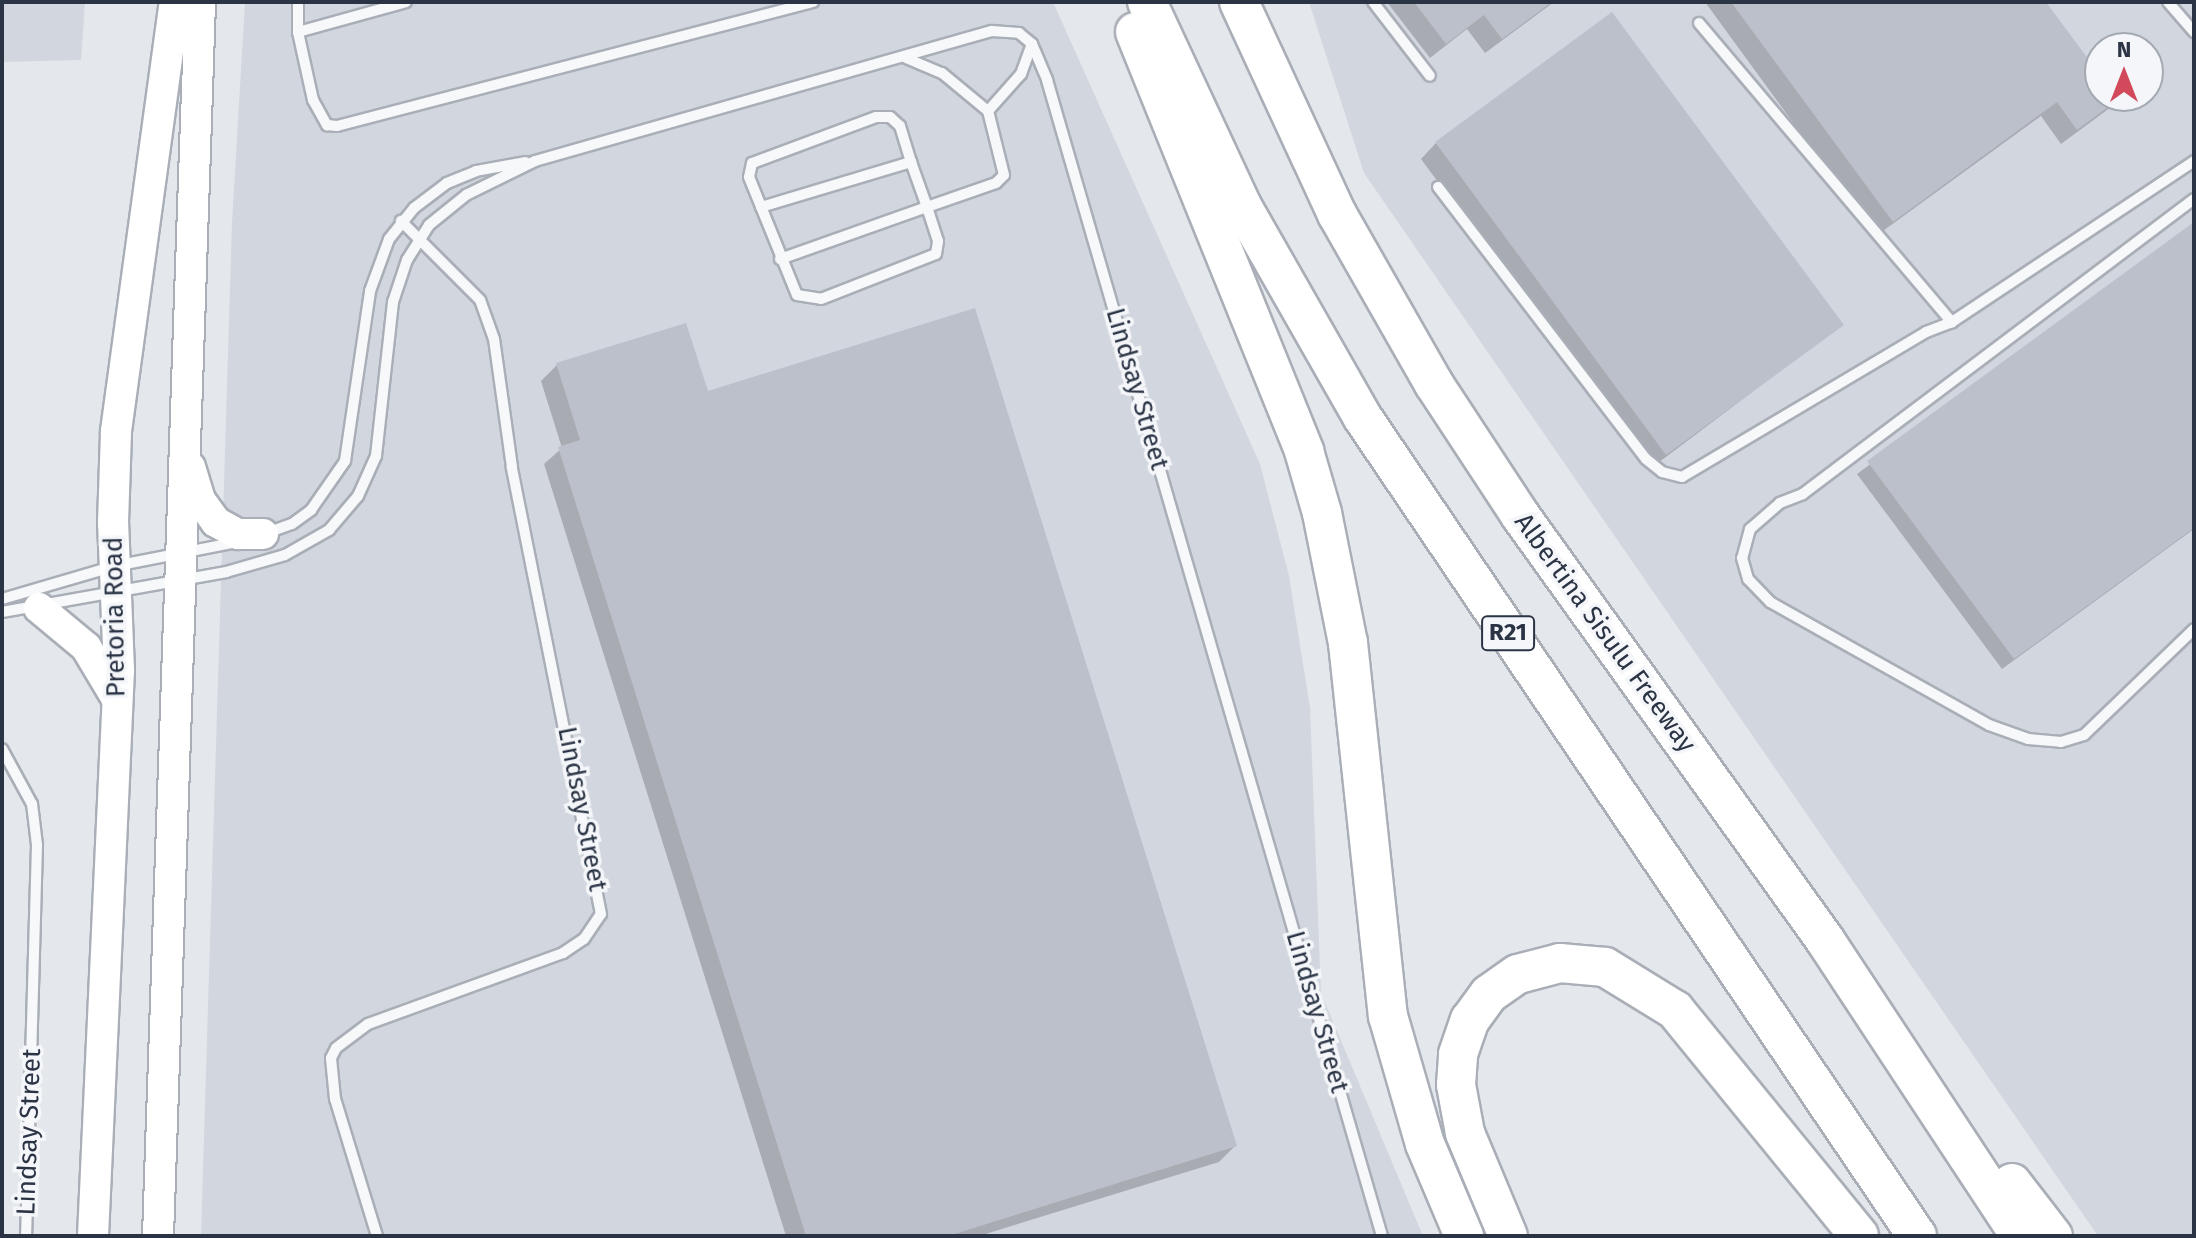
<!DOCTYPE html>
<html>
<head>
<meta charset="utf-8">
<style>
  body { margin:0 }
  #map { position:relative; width:2196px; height:1238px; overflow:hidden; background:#e4e7ec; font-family:"Fira Sans",sans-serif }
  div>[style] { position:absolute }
  .built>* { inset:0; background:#d2d6de }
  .shadow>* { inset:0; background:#0003 }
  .building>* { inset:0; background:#bbc0ca }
  .roads { filter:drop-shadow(2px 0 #a9aeb7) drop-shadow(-2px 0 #a9aeb7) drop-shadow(0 2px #a9aeb7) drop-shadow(0 -2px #a9aeb7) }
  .lane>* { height:10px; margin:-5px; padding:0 5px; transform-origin:5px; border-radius:5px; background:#f7f8fa }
  .secondary>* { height:30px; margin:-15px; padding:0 15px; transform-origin:15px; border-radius:15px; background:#fff }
  .highway>* { height:38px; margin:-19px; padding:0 19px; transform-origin:19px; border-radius:19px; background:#fff }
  span { translate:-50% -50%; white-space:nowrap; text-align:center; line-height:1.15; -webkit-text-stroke:7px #f4f6f9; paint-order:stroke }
  .shield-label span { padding:2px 6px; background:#f4f6f9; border:2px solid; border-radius:6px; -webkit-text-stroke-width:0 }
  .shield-label { font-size:24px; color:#2b3445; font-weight:700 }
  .street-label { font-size:26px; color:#2b3445 }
  .frame { position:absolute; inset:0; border:4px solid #2b3445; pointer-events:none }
  .north { position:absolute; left:2084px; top:32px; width:80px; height:80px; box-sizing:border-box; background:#f4f6f9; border:2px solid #a4a8b1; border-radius:50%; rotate:0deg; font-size:22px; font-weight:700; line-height:32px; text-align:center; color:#2b3445 }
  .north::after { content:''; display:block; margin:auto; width:28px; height:36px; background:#d1495b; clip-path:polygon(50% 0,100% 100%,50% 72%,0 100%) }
</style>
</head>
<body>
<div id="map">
  <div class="built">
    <i style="clip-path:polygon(2px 2px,85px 2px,81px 60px,2px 62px)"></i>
    <i style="clip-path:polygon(245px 2px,1053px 2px,1260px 464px,1289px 576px,1310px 708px,1321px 993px,1423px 1236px,201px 1236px,232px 223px)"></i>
    <i style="clip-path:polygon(evenodd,1309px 2px,2194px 2px,2194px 1236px,2098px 1236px,1364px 173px,1309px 2px,2100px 48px,2148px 48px,2148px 96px,2100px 96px,2100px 48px)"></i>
  </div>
  <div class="shadow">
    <i style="clip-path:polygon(1387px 2px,1554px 2px,1485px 53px,1467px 29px,1430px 58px)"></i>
    <i style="clip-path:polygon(1705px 2px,2043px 2px,2096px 74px,2100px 71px,2100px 96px,2126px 96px,2061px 144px,2041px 116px,1876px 236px)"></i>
    <i style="clip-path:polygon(1436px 143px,1841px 325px,1650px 469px,1421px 159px)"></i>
    <i style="clip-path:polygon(2194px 224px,2194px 529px,2002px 669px,1857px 474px)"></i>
    <i style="clip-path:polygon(557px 365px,706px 393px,1235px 1146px,1219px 1162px,979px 1236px,786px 1236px,544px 464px,562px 448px,541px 381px)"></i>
  </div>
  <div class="building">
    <i style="clip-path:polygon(1414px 2px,1552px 2px,1502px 39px,1484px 15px,1446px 44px)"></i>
    <i style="clip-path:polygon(1731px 2px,2046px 2px,2097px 71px,2100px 69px,2100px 96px,2123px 96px,2077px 130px,2057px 102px,1893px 222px)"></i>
    <i style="clip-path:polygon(1612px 12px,1844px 325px,1666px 455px,1435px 142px)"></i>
    <i style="clip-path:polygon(2194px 222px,2194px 528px,2014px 659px,1867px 461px)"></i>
    <i style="clip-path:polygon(975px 308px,1237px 1146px,948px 1236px,806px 1236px,558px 447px,580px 440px,556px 363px,686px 323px,708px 391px)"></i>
  </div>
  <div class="roads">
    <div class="lane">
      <i style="left:298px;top:2px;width:30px;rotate:90deg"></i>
      <i style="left:298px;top:32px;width:70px;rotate:77.6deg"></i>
      <i style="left:313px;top:100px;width:29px;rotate:61deg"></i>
      <i style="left:327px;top:125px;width:10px;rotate:6deg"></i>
      <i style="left:337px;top:126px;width:492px;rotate:-14.6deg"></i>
      <i style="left:1373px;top:2px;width:93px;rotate:52.4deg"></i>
      <i style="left:2168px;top:2px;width:40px;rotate:49deg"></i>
      <i style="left:1699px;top:23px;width:392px;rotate:49.8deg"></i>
      <i style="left:1952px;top:322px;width:291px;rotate:-33.6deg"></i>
      <i style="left:298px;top:32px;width:112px;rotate:-15.5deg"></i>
      <i style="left:906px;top:58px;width:39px;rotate:23deg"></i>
      <i style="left:942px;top:73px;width:60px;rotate:39.6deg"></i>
      <i style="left:988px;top:111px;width:50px;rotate:-48.3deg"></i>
      <i style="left:1021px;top:74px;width:32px;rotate:-70deg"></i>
      <i style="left:911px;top:162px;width:38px;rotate:-107deg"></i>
      <i style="left:900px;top:126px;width:13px;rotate:-138deg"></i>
      <i style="left:890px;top:117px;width:14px;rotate:180deg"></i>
      <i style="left:876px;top:117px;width:132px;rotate:159.6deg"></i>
      <i style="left:752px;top:163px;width:14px;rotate:102deg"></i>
      <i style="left:749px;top:177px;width:127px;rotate:67.9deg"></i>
      <i style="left:797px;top:295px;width:24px;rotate:9deg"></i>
      <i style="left:821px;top:299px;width:123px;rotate:-21.4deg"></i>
      <i style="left:936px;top:254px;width:13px;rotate:-81deg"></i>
      <i style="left:938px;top:241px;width:36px;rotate:-108deg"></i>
      <i style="left:927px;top:207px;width:73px;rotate:-19.2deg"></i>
      <i style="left:996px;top:183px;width:11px;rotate:-45deg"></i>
      <i style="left:1004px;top:175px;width:66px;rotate:-104deg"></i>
      <i style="left:1438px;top:187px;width:342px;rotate:52.6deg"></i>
      <i style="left:1646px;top:459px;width:21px;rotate:39deg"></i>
      <i style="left:1662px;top:472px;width:21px;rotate:14deg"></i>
      <i style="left:1682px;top:477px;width:284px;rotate:-30.7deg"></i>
      <i style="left:1926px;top:332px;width:28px;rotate:-21deg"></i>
      <i style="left:2194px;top:199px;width:490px;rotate:143deg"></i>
      <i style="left:1803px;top:494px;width:25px;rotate:159deg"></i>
      <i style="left:1780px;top:503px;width:40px;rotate:139deg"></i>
      <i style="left:1750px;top:529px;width:30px;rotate:105deg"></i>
      <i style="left:1742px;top:558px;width:22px;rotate:74deg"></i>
      <i style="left:1748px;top:579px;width:32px;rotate:46deg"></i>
      <i style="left:1770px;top:602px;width:251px;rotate:29.3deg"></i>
      <i style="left:1989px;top:725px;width:41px;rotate:19.7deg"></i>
      <i style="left:2028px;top:739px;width:33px;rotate:5deg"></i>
      <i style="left:2061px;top:742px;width:24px;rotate:-17deg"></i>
      <i style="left:2084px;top:735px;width:153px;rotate:-43.9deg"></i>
      <i style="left:761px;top:207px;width:157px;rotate:-16.7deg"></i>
      <i style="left:911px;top:162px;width:48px;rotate:70.4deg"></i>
      <i style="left:927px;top:207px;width:156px;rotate:160.5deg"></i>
      <i style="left:264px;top:534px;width:30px;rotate:-20deg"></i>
      <i style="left:292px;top:524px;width:24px;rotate:-36deg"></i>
      <i style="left:311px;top:510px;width:60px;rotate:-55.2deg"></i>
      <i style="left:345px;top:461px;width:172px;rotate:-81.6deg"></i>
      <i style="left:370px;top:291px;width:55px;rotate:-69.9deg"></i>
      <i style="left:389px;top:239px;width:40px;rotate:-51deg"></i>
      <i style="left:414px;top:208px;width:41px;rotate:-37.1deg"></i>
      <i style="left:447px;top:183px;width:31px;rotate:-22deg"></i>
      <i style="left:476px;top:171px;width:50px;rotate:-10.4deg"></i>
      <i style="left:2px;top:599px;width:118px;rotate:-16.3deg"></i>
      <i style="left:115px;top:566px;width:124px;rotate:-11.1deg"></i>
      <i style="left:2px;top:612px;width:228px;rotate:-10.1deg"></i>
      <i style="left:226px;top:572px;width:61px;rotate:-16.1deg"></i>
      <i style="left:285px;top:555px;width:51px;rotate:-29.6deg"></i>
      <i style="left:329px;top:530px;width:45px;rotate:-49.5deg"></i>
      <i style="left:358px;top:496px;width:44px;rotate:-65.8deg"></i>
      <i style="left:376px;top:456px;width:155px;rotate:-83.7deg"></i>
      <i style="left:393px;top:302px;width:44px;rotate:-71.6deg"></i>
      <i style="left:407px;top:260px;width:41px;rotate:-57.8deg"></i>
      <i style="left:429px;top:225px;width:48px;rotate:-39deg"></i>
      <i style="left:466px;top:195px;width:77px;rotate:-26.2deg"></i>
      <i style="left:535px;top:161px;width:475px;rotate:-15.9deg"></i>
      <i style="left:992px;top:31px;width:27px;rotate:4deg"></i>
      <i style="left:1019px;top:33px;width:17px;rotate:40deg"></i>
      <i style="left:1032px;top:44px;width:39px;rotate:67deg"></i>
      <i style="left:1047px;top:80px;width:1204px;rotate:73.84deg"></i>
      <i style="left:2px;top:749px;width:63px;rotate:61.4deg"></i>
      <i style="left:32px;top:804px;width:41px;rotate:83deg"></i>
      <i style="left:37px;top:845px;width:391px;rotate:91.6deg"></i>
      <i style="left:377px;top:1236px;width:143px;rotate:-107deg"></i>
      <i style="left:335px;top:1099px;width:41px;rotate:-95.6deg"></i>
      <i style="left:331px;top:1058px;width:11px;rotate:-63deg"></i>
      <i style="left:336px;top:1048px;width:40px;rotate:-37deg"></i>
      <i style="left:368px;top:1024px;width:208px;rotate:-20deg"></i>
      <i style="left:563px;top:953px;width:25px;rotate:-34deg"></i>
      <i style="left:584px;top:939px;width:30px;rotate:-56deg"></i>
      <i style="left:601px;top:914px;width:456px;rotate:-101.3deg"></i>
      <i style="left:512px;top:467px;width:129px;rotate:-98deg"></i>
      <i style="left:494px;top:339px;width:41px;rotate:-109.7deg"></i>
      <i style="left:480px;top:300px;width:112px;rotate:-135deg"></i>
    </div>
    <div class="secondary">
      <i style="left:190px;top:467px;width:34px;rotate:73deg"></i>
      <i style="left:200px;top:500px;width:27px;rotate:54deg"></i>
      <i style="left:216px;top:522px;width:25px;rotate:29deg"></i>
      <i style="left:238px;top:534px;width:25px"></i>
      <i style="left:39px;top:608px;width:61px;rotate:39.7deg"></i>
      <i style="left:86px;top:647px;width:61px;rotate:59.2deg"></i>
      <i style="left:93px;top:1236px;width:567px;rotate:-87.37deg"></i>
      <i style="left:119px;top:670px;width:147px;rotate:-92.3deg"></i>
      <i style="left:113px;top:523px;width:92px;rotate:-88.1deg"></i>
      <i style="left:116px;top:431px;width:433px;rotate:-82.2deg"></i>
      <i style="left:158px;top:1236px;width:1235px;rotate:-88.05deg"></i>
    </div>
    <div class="highway">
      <i style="left:1147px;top:2px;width:225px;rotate:65deg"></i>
      <i style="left:1242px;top:206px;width:244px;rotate:60.3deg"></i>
      <i style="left:1363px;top:418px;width:988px;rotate:55.89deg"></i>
      <i style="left:1239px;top:2px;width:234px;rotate:65.2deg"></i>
      <i style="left:1337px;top:214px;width:196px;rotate:60.3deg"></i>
      <i style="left:1434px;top:384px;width:157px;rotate:56.7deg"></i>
      <i style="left:1520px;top:515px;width:523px;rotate:54.33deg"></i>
      <i style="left:1825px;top:940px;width:354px;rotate:56.6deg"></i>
      <i style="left:1135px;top:32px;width:452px;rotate:68deg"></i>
      <i style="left:1304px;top:451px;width:65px;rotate:73.8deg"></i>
      <i style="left:1322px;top:513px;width:133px;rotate:78.7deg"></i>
      <i style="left:1348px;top:643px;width:375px;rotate:83.9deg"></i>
      <i style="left:1388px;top:1016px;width:133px;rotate:73.9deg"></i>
      <i style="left:1425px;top:1144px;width:100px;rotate:67deg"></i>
      <i style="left:2012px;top:1183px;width:67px;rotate:52.3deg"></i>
      <i style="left:1508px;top:1236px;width:112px;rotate:-112.7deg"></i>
      <i style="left:1465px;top:1133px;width:49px;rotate:-100.6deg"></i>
      <i style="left:1456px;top:1085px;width:31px;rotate:-86deg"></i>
      <i style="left:1458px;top:1054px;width:36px;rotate:-71deg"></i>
      <i style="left:1470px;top:1020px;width:32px;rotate:-54deg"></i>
      <i style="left:1489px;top:994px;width:35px;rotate:-35deg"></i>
      <i style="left:1518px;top:974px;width:43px;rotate:-14.7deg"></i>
      <i style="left:1560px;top:963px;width:45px;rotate:5.1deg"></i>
      <i style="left:1605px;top:967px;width:82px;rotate:31.6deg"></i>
      <i style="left:1675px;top:1010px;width:291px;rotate:50.8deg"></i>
    </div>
  </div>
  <div class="shield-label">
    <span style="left:1508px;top:633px">R21</span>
  </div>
  <div class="street-label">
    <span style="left:1137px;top:389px;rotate:74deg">Lindsay Street</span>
    <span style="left:115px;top:617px;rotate:-91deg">Pretoria Road</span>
    <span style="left:1605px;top:633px;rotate:54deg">Albertina Sisulu Freeway</span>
    <span style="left:582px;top:809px;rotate:79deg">Lindsay Street</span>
    <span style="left:1317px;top:1012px;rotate:74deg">Lindsay Street</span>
    <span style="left:29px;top:1132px;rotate:-88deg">Lindsay Street</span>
  </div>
  <div class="frame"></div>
  <div class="north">N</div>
</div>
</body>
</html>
